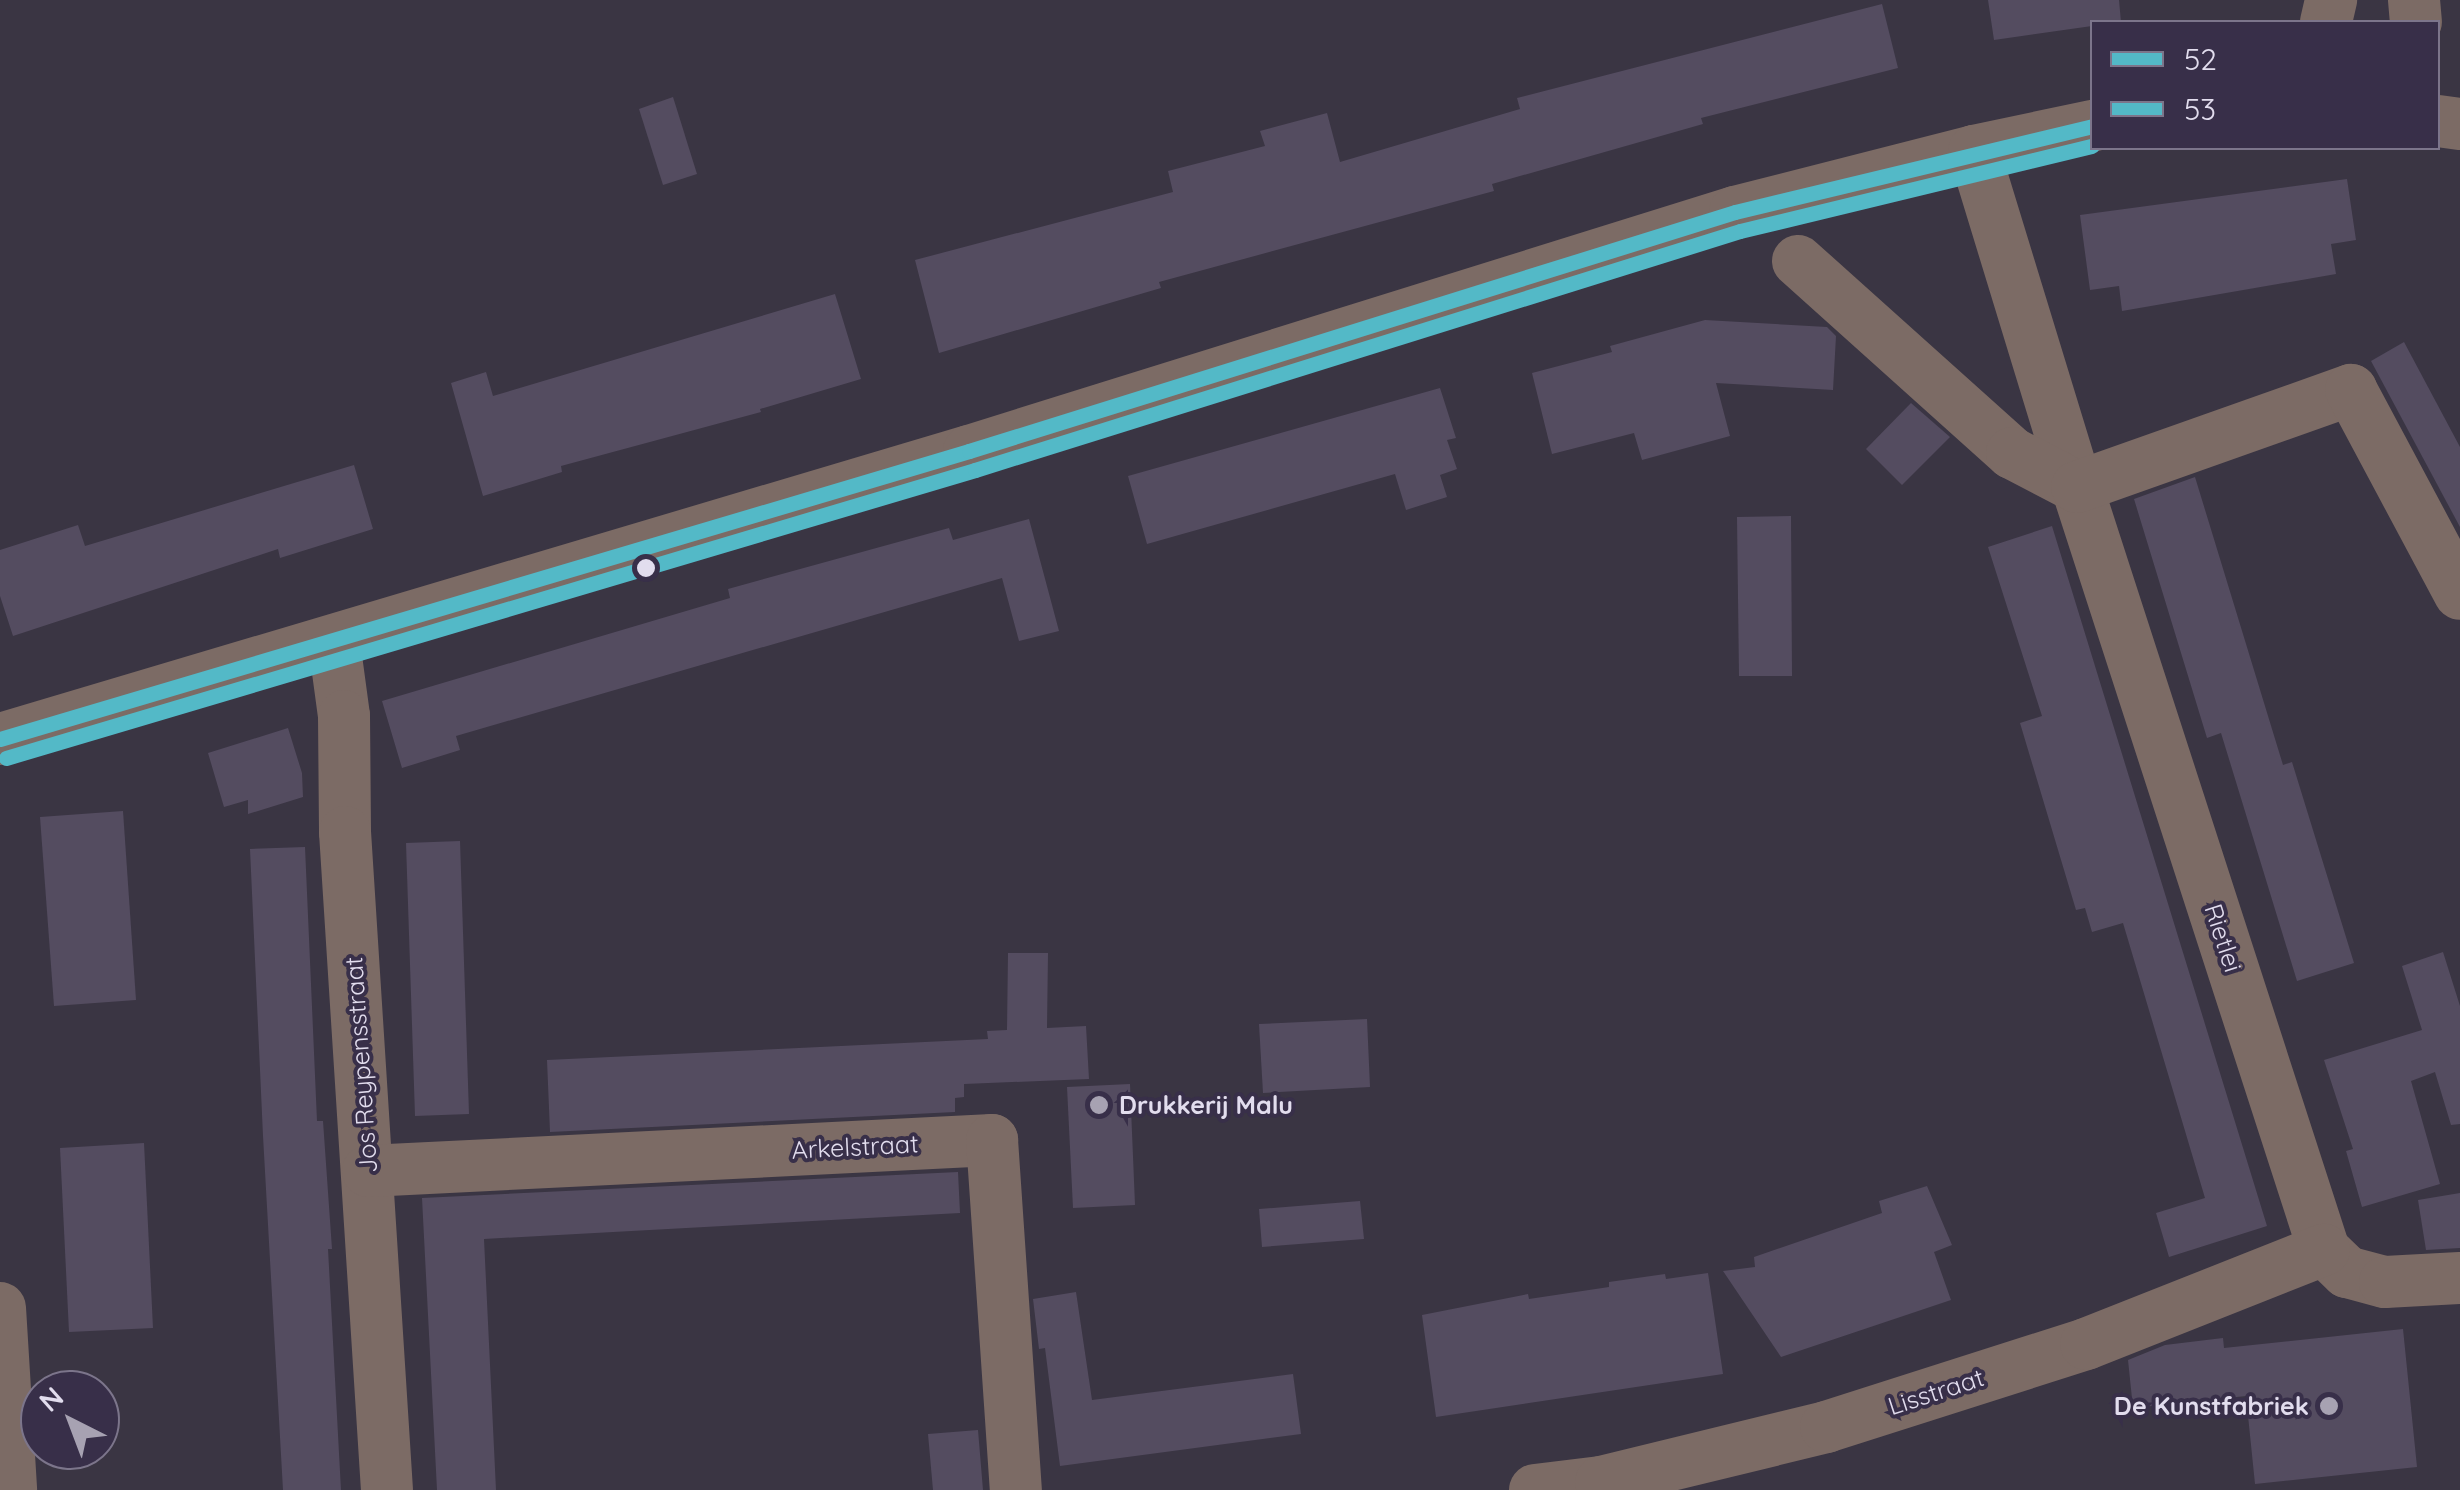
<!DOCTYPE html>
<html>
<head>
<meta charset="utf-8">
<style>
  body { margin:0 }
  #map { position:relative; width:2460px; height:1490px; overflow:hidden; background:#3a3543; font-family:Quicksand,sans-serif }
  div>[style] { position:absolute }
  .building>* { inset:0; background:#544c60 }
  .minor>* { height:52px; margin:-26px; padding:0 26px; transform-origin:26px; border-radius:26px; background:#7c6b65 }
  .bus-1>* { height:15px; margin:-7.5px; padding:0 7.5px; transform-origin:7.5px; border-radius:7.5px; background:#53b9c7 }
  .bus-2>* { height:15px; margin:-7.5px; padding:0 7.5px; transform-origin:7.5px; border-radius:7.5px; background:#53b9c7 }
  .dots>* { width:28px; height:28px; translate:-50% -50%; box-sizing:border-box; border:5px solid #382f49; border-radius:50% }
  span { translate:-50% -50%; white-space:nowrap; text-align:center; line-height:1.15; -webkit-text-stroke:8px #382f49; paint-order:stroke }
  .street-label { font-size:25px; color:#e2ddee }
  .poi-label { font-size:25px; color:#e2ddee; font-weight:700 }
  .left { translate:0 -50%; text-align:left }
  .right { translate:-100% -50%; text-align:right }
  .legend { position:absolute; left:2090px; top:20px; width:350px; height:130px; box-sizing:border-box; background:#382f49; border:2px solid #7c758b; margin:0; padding:12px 18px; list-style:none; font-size:30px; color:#e2ddee }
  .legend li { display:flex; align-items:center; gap:20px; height:50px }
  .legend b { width:50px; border:2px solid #7c758b }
  .north { position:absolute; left:20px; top:1370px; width:100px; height:100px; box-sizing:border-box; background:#382f49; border:2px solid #7c758b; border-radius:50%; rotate:318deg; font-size:28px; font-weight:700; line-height:40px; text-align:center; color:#e2ddee }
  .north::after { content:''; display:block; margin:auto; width:35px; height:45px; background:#a7a2b2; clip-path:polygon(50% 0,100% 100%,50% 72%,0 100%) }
</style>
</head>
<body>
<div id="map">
  <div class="building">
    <i style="clip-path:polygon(1988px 0,2119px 0,2121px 22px,2092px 22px,2092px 26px,1994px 40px)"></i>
    <i style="clip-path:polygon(1882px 4px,1898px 68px,1701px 118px,1703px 124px,1492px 184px,1494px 191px,1159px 282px,1161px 288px,939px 353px,915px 260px,1173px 192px,1168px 171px,1265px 146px,1260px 131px,1327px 113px,1340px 162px,1520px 109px,1517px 98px)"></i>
    <i style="clip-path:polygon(673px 97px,697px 174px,663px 185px,639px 109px)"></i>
    <i style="clip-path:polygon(2347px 179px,2356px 240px,2331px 244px,2336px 274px,2122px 311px,2119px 286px,2090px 290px,2080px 215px)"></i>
    <i style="clip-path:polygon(835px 294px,861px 379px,760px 409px,761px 412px,561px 466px,562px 472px,483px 496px,451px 383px,486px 372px,493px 396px)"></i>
    <i style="clip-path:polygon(1705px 320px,1827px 327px,1836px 336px,1833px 390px,1716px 383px,1730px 436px,1642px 460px,1634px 433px,1552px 454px,1532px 373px,1612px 352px,1610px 346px)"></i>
    <i style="clip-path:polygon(2404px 342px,2460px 447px,2460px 527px,2371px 361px)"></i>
    <i style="clip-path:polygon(1440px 388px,1456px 438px,1447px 440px,1457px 469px,1440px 475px,1447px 497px,1406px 510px,1395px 474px,1147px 544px,1128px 476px)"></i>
    <i style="clip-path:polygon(1911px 403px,1950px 437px,1902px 485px,1866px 449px)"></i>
    <i style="clip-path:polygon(354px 465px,373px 529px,280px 558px,278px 549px,13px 636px,0 596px,0 550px,78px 525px,85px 546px)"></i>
    <i style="clip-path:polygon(2195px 477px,2283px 765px,2292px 762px,2354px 963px,2297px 981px,2221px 733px,2207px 738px,2134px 499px)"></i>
    <i style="clip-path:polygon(1791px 516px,1792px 676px,1739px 676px,1737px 517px)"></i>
    <i style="clip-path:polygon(1029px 519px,1059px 631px,1019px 641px,1002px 578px,456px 736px,460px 750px,402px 768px,382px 701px,730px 598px,728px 589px,949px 528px,953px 540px)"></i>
    <i style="clip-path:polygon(2052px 526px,2267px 1226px,2169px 1257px,2156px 1213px,2205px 1198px,2123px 923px,2092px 932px,2085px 908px,2076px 910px,2020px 723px,2042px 716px,1988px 547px)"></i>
    <i style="clip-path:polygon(288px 728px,302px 773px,303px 797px,248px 814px,248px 800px,224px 807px,208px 753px)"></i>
    <i style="clip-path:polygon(123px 811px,136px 1000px,54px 1006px,40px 817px)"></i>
    <i style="clip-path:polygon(460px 841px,469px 1114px,415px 1116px,406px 843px)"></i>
    <i style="clip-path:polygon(305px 847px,317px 1121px,323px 1121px,332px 1249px,328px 1249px,341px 1490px,283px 1490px,263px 1136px,250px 849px)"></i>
    <i style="clip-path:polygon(2443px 952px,2460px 1006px,2460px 1124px,2451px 1125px,2435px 1072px,2411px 1081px,2440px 1184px,2362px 1207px,2346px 1151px,2353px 1149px,2324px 1060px,2422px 1030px,2402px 966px)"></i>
    <i style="clip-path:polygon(1008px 953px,1048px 953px,1047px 1028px,1086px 1026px,1089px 1079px,964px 1084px,964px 1097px,955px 1098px,955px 1112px,550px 1132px,547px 1060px,988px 1039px,987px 1031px,1007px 1030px)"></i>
    <i style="clip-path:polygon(1367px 1019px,1370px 1087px,1263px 1093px,1259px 1024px)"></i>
    <i style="clip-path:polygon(1130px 1084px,1135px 1205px,1073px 1208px,1067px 1087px)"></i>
    <i style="clip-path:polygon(144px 1143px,153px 1328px,69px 1332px,60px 1148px)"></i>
    <i style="clip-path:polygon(958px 1172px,960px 1213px,484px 1239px,496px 1490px,437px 1490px,422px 1198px)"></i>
    <i style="clip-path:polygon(1927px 1186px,1952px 1245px,1934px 1252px,1951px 1300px,1781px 1357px,1723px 1271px,1755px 1267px,1754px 1257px,1882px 1213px,1879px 1201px)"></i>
    <i style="clip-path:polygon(2460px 1193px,2460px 1248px,2426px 1250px,2418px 1200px)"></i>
    <i style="clip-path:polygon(1360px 1201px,1364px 1239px,1262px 1247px,1259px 1209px)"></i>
    <i style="clip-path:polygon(1708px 1273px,1723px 1374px,1436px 1417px,1422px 1315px,1528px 1294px,1529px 1299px,1609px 1287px,1609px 1282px,1665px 1274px,1666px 1279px)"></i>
    <i style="clip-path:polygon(1076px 1292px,1092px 1400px,1293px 1374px,1301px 1434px,1060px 1466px,1045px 1348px,1039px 1349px,1033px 1299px)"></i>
    <i style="clip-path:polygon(2403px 1329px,2417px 1467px,2255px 1484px,2246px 1396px,2133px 1408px,2128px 1360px,2165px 1345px,2223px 1338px,2224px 1348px)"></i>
    <i style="clip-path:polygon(978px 1430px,983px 1490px,933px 1490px,928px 1434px)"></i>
  </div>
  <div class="minor">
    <i style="left:2414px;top:0;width:22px;rotate:85deg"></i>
    <i style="left:2326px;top:22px;width:23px;rotate:-77deg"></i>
    <i style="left:2438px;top:121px;width:22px;rotate:8deg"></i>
    <i style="left:1974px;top:151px;width:351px;rotate:73deg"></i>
    <i style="left:2077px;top:487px;width:802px;rotate:72.06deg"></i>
    <i style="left:2324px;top:1250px;width:32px;rotate:44deg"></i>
    <i style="left:2347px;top:1272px;width:39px;rotate:15deg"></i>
    <i style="left:2385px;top:1282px;width:75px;rotate:-3.1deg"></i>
    <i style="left:1798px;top:261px;width:288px;rotate:41.9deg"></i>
    <i style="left:2012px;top:453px;width:73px;rotate:27.6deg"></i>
    <i style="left:2077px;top:487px;width:291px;rotate:-19.5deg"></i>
    <i style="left:2351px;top:390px;width:231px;rotate:61.9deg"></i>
    <i style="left:334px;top:642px;width:75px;rotate:82.3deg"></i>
    <i style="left:344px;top:716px;width:116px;rotate:89.5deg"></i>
    <i style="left:345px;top:832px;width:659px;rotate:86.35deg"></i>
    <i style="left:0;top:739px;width:1011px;rotate:-16.55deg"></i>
    <i style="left:969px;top:451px;width:802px;rotate:-17.33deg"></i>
    <i style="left:1735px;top:212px;width:247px;rotate:-14.3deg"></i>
    <i style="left:1974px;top:151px;width:121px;rotate:-12deg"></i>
    <i style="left:368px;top:1171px;width:625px;rotate:-2.84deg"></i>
    <i style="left:992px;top:1140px;width:351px;rotate:86.1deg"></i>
    <i style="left:0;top:1308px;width:182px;rotate:86.5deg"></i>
    <i style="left:1535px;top:1490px;width:66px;rotate:-6.9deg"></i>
    <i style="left:1601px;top:1482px;width:232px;rotate:-13.7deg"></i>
    <i style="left:1826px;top:1427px;width:273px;rotate:-17.7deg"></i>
    <i style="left:2086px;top:1344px;width:256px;rotate:-21.6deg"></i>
  </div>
  <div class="bus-1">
    <i style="left:0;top:739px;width:1011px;rotate:-16.55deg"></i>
    <i style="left:969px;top:451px;width:802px;rotate:-17.33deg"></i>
    <i style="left:1735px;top:212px;width:367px;rotate:-13.5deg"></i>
  </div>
  <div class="bus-2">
    <i style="left:6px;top:758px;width:1011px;rotate:-16.55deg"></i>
    <i style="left:975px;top:470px;width:801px;rotate:-17.35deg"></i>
    <i style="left:1740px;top:231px;width:362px;rotate:-13.6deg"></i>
  </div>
  <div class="dots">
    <i style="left:646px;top:568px;background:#e2ddee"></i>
    <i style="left:1099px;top:1105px;background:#a7a2b2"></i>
    <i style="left:2329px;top:1406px;background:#a7a2b2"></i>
  </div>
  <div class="street-label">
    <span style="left:2223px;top:938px;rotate:72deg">Rietlei</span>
    <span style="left:361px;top:1065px;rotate:-94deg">Jos Reypensstraat</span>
    <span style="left:855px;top:1147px;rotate:-3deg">Arkelstraat</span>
    <span style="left:1936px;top:1392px;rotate:-18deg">Lisstraat</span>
  </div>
  <div class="poi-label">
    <span class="left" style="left:1119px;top:1105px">Drukkerij Malu</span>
    <span class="right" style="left:2309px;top:1406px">De Kunstfabriek</span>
  </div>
  <ul class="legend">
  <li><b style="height:12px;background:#53b9c7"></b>52</li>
  <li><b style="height:12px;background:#53b9c7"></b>53</li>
  </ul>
  <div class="north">N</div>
</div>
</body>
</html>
